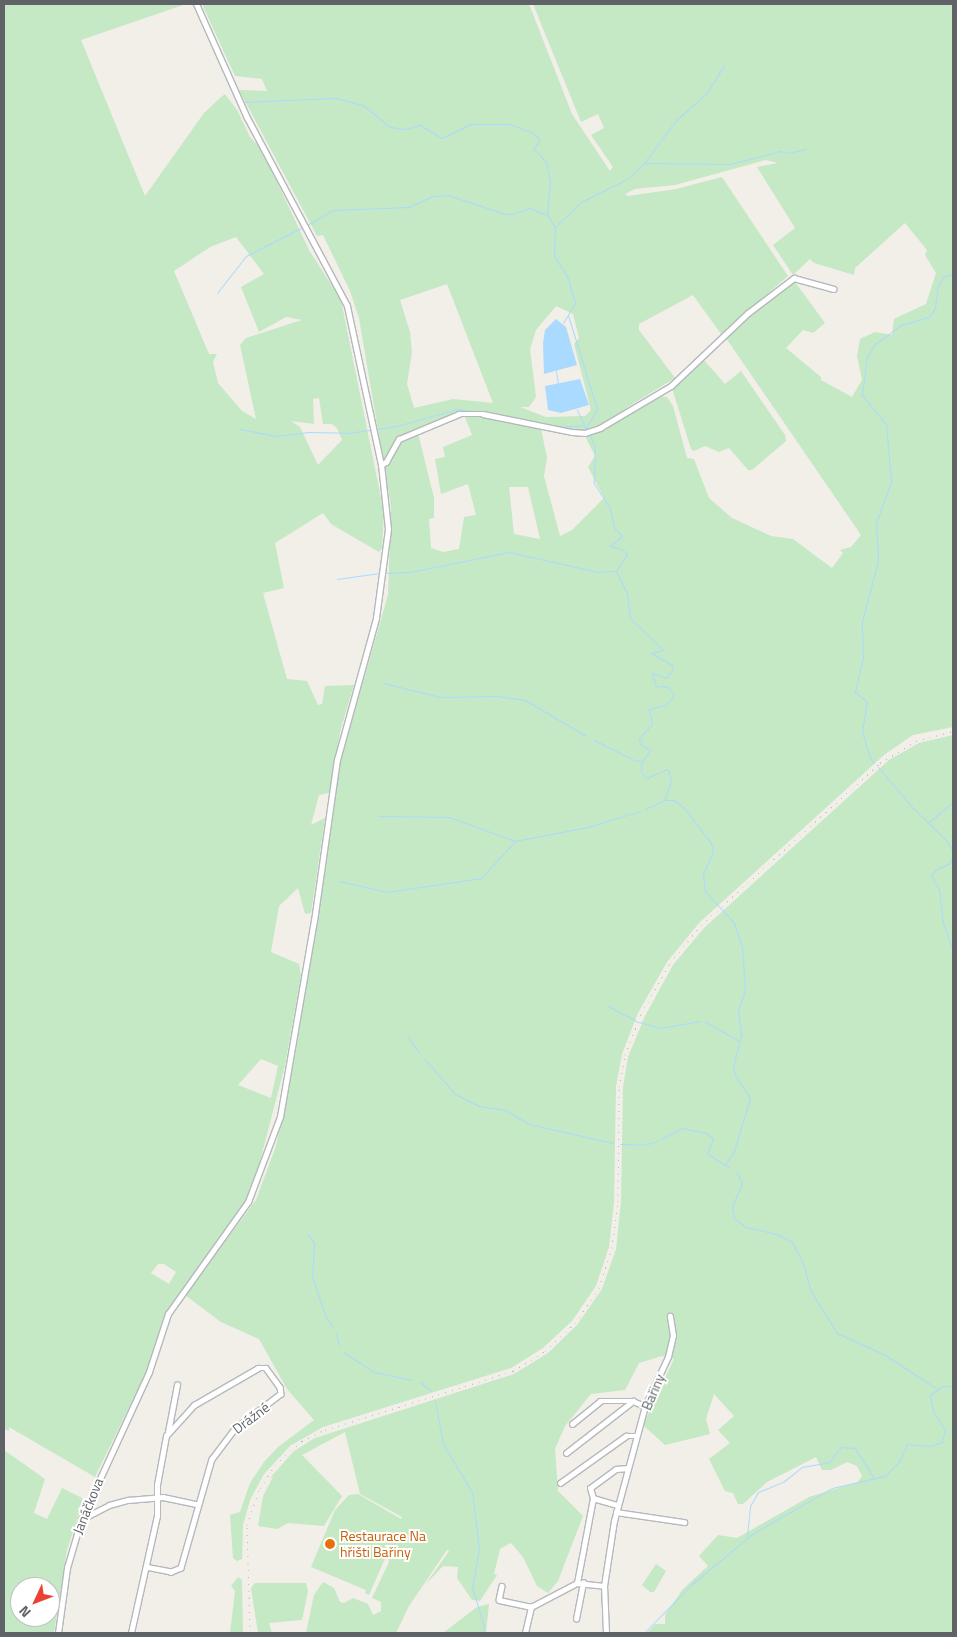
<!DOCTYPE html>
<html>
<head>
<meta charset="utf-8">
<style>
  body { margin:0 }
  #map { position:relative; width:957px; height:1637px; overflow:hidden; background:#f1efe8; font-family:"Titillium Web",sans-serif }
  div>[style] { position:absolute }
  .green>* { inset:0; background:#c5e8c5 }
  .water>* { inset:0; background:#aadaff }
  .stream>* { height:1px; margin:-0.5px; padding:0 0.5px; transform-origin:0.5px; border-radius:0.5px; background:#aadaff }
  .roads { filter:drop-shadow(1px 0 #b5b8bc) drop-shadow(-1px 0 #b5b8bc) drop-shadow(0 1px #b5b8bc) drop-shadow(0 -1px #b5b8bc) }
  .minor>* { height:4.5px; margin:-2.25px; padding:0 2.25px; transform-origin:2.25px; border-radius:2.25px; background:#fff }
  .rail>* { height:1px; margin-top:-0.5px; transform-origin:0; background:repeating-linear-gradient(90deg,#b6b7b8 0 1px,transparent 0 7px) }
  .dots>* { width:14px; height:14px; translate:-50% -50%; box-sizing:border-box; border:2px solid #fff; border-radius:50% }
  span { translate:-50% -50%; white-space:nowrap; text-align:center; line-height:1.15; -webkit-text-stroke:4px #fff; paint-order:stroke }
  .street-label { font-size:14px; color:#5f6368 }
  .food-label { font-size:14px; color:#c56008 }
  .left { translate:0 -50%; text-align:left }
  .frame { position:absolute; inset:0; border:5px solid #5f6368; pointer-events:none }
  .north { position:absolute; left:10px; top:1577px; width:50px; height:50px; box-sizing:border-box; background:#fff; border:1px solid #bfc1c3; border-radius:50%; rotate:227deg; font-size:14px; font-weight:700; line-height:20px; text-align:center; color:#5f6368 }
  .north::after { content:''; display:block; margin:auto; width:18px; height:22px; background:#ea4335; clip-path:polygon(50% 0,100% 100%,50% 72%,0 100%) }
</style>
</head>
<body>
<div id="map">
  <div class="green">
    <i style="clip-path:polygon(evenodd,4px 4px,186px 4px,81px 40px,145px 196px,204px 113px,220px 98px,225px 94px,237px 110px,250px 137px,262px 150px,309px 250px,341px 300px,384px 513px,382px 548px,379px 552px,331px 524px,323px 513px,275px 543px,284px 588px,263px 593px,287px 679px,307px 681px,318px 705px,322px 704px,325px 686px,354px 685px,341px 728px,329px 793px,319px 795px,311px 825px,325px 818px,311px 913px,305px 914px,298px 888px,279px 906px,271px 952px,299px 964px,301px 976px,285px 1065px,251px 1196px,169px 1308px,145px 1375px,95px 1477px,9px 1427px,9px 1431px,4px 1429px,4px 4px,236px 237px,264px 274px,241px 287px,259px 332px,286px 317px,302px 320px,246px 338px,240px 345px,256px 419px,242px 411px,218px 383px,213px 362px,217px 354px,209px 354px,174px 271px,210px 247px,236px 237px,4px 4px,319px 398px,323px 424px,332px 424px,337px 428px,342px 440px,318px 465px,300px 427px,291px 421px,314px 424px,313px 399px,319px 398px,4px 4px,261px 1059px,278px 1066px,271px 1098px,238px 1085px,261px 1059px,4px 4px,158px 1264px,164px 1264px,176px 1272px,169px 1284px,151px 1273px,158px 1264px)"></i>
    <i style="clip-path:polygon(evenodd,202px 4px,529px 4px,572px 114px,610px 171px,613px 167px,591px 135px,604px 128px,598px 114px,581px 122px,533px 4px,953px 4px,953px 727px,913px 735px,884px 755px,699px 923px,667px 962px,638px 1013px,622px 1054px,616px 1086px,614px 1202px,609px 1247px,596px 1286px,572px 1321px,543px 1348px,511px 1368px,323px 1427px,290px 1446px,264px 1474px,250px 1500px,243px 1525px,242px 1559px,237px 1561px,233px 1558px,230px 1515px,240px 1512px,250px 1483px,264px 1462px,278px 1447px,314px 1420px,287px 1389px,259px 1339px,221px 1322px,185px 1295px,256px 1200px,276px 1146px,296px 1050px,340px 762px,388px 595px,391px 507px,359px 318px,350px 291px,323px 235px,317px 236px,239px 90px,267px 91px,262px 79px,235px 76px,202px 4px,766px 160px,778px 163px,757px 167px,795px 228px,773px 245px,793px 275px,810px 259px,814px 263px,854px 275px,855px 268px,905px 223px,927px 250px,925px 255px,936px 273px,926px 304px,894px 319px,892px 335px,875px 332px,860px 339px,857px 356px,862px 380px,852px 397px,821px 380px,821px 377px,786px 348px,803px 330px,813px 333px,825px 323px,795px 282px,775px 293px,726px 338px,861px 535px,851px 547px,840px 550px,843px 553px,832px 568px,793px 539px,771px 536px,732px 518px,709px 498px,694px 459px,687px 458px,673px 406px,667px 397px,658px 396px,627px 414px,626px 408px,675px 378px,639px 330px,639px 324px,693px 295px,721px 334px,788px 276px,722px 177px,676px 189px,628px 196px,625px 194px,635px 189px,675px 185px,766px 160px,202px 4px,447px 284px,493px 403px,453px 399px,414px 408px,407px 384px,412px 352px,410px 332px,400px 300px,447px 284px,202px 4px,556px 306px,573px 314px,579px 338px,574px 344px,591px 410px,585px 416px,546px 417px,520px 407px,529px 407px,536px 397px,530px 349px,536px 330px,556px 306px,202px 4px,462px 416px,465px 417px,472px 435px,443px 447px,445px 457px,435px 459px,441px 494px,468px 484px,476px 515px,464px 517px,459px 549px,443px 552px,431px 548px,429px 519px,434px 518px,434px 498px,418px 433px,462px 416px,202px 4px,541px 429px,572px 436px,585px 436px,595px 456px,588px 467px,604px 498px,572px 530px,560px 536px,544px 476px,547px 458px,541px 429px,202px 4px,509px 487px,528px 487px,540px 539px,514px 534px,509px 487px)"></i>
    <i style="clip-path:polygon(703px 359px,725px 384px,741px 371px,785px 435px,786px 441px,752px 470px,748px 470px,729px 448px,719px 452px,705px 446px,694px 451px,691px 449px,672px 388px)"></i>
    <i style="clip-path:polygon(953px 735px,953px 1633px,647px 1633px,655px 1624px,665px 1624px,665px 1615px,683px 1589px,708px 1566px,699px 1556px,718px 1535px,737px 1538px,809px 1497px,858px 1482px,862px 1476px,857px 1466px,847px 1462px,831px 1470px,822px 1470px,816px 1457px,767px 1482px,743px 1504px,738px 1504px,733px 1493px,725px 1491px,709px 1459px,730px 1443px,718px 1430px,734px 1416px,714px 1394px,706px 1419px,710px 1434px,665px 1445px,643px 1425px,674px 1359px,662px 1356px,639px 1363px,625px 1390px,591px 1394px,565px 1426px,555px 1449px,558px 1491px,583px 1516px,558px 1581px,548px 1593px,537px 1586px,523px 1557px,511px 1543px,500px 1549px,494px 1574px,497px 1575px,480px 1601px,472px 1600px,457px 1578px,458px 1567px,443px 1566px,425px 1585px,445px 1557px,449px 1551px,447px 1550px,409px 1606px,396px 1633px,306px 1633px,314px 1595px,323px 1582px,334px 1588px,340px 1602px,344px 1603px,353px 1598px,368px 1604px,373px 1615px,381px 1611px,381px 1602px,372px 1598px,389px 1562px,387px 1554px,369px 1595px,365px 1593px,366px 1590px,311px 1567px,335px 1510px,349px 1495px,358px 1494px,401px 1519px,402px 1517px,360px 1494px,345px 1432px,302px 1455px,342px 1496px,324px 1526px,288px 1523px,277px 1529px,258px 1526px,263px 1496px,273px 1477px,270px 1478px,294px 1451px,315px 1438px,514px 1374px,548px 1353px,577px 1325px,602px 1289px,616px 1249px,621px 1202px,623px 1087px,628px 1057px,645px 1016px,673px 965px,704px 928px,889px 760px,919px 743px)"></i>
    <i style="clip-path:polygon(evenodd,4px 1450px,45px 1479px,34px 1513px,47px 1519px,62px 1488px,84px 1499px,67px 1550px,54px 1633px,4px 1633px,4px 1450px,20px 1587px,50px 1587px,50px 1617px,20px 1617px,20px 1587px)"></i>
    <i style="clip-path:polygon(656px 1564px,666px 1571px,654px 1592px,650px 1592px,642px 1585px)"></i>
    <i style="clip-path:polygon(238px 1577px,242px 1580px,243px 1633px,230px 1633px,235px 1591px,231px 1586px)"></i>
    <i style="clip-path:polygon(255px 1583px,306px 1583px,308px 1591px,302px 1620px,269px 1623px,272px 1633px,258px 1633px,251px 1588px)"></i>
    <i style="clip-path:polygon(489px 1604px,486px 1633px,443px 1633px,477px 1607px)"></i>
  </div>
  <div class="water">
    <i style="clip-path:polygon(556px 319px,566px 327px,577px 365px,544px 374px,543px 343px,545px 330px)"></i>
    <i style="clip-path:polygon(580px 379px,589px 405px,561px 413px,548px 410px,545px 386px)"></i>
  </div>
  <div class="stream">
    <i style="left:243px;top:102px;width:93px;rotate:-2.5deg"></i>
    <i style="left:336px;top:98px;width:28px;rotate:15deg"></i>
    <i style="left:363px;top:105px;width:35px;rotate:39deg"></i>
    <i style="left:390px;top:127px;width:15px;rotate:8deg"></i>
    <i style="left:405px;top:129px;width:16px;rotate:-15deg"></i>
    <i style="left:420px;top:125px;width:26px;rotate:31deg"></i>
    <i style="left:442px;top:138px;width:32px;rotate:-26deg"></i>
    <i style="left:471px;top:124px;width:38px"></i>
    <i style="left:509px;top:124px;width:23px;rotate:20deg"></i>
    <i style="left:531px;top:132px;width:11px;rotate:38deg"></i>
    <i style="left:540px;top:139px;width:12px;rotate:121deg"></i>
    <i style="left:534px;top:149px;width:18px;rotate:47deg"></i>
    <i style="left:546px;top:162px;width:19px;rotate:78deg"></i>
    <i style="left:550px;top:181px;width:34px;rotate:95deg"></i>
    <i style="left:547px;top:215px;width:14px;rotate:56deg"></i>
    <i style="left:555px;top:227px;width:29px;rotate:92deg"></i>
    <i style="left:554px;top:256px;width:24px;rotate:57deg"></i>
    <i style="left:567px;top:276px;width:28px;rotate:73deg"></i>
    <i style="left:575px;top:303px;width:23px;rotate:121deg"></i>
    <i style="left:644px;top:163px;width:54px;rotate:-53.3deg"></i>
    <i style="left:676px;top:120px;width:38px;rotate:-41deg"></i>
    <i style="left:705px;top:95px;width:35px;rotate:-57deg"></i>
    <i style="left:307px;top:225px;width:30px;rotate:-30deg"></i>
    <i style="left:333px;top:210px;width:76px;rotate:-2.3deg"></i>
    <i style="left:409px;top:207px;width:26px;rotate:-25deg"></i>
    <i style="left:433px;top:196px;width:15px;rotate:-4deg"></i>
    <i style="left:448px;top:195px;width:60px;rotate:18.4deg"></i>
    <i style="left:505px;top:214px;width:8px"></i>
    <i style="left:513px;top:214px;width:17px;rotate:-21deg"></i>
    <i style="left:529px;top:208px;width:19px;rotate:21deg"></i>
    <i style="left:555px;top:227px;width:36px;rotate:-44deg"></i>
    <i style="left:581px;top:202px;width:51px;rotate:-26.6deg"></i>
    <i style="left:627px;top:179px;width:23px;rotate:-43deg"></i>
    <i style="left:644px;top:163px;width:86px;rotate:0.7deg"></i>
    <i style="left:730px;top:164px;width:52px;rotate:-14.6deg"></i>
    <i style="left:780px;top:151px;width:8px;rotate:14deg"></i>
    <i style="left:788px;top:153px;width:18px;rotate:-13deg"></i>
    <i style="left:217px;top:293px;width:47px;rotate:-51.9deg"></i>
    <i style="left:246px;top:256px;width:64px;rotate:-27deg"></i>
    <i style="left:568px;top:315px;width:98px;rotate:72.9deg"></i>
    <i style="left:597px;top:409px;width:22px;rotate:120deg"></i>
    <i style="left:556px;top:371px;width:13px;rotate:81deg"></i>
    <i style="left:577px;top:410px;width:23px;rotate:65deg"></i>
    <i style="left:557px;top:427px;width:26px;rotate:-4deg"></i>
    <i style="left:240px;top:429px;width:38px;rotate:11deg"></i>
    <i style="left:277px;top:436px;width:32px;rotate:-7deg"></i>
    <i style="left:309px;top:432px;width:39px;rotate:1deg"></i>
    <i style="left:348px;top:433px;width:49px;rotate:-8.1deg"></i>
    <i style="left:397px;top:426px;width:62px;rotate:-15.8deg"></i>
    <i style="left:457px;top:409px;width:42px;rotate:8.1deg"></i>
    <i style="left:589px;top:434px;width:14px;rotate:65deg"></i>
    <i style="left:595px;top:447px;width:36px;rotate:92deg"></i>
    <i style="left:594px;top:483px;width:31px;rotate:58deg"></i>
    <i style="left:610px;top:509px;width:19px;rotate:78deg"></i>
    <i style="left:614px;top:528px;width:11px;rotate:45deg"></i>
    <i style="left:622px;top:536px;width:16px;rotate:140deg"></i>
    <i style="left:610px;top:546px;width:12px;rotate:14deg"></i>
    <i style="left:622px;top:549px;width:7px;rotate:45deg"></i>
    <i style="left:627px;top:554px;width:20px;rotate:123deg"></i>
    <i style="left:616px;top:571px;width:25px;rotate:64deg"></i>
    <i style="left:627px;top:594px;width:24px;rotate:83deg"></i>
    <i style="left:630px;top:618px;width:46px;rotate:44.1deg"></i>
    <i style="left:663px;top:650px;width:12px;rotate:166deg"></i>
    <i style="left:651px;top:653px;width:24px;rotate:30deg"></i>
    <i style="left:672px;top:665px;width:4px;rotate:76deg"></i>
    <i style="left:673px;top:669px;width:11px;rotate:128deg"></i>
    <i style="left:666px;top:678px;width:15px;rotate:-160deg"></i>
    <i style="left:652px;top:673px;width:14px;rotate:73deg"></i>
    <i style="left:656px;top:686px;width:12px;rotate:5deg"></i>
    <i style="left:668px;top:687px;width:10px;rotate:53deg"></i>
    <i style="left:674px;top:695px;width:13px;rotate:129deg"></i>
    <i style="left:666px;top:705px;width:17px;rotate:167deg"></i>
    <i style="left:649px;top:709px;width:15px;rotate:79deg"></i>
    <i style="left:652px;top:724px;width:20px;rotate:131deg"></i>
    <i style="left:639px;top:739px;width:5px;rotate:79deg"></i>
    <i style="left:640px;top:744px;width:12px;rotate:31deg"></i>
    <i style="left:650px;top:750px;width:17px;rotate:123deg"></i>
    <i style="left:641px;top:764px;width:8px;rotate:90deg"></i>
    <i style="left:641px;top:772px;width:8px;rotate:45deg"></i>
    <i style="left:647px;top:778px;width:21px;rotate:-25deg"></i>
    <i style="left:666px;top:769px;width:4px;rotate:34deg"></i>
    <i style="left:669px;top:771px;width:11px;rotate:80deg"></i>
    <i style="left:671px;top:782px;width:19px;rotate:111deg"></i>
    <i style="left:664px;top:800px;width:10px"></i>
    <i style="left:674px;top:800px;width:14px;rotate:39deg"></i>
    <i style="left:685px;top:809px;width:43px;rotate:52.6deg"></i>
    <i style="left:711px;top:843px;width:9px;rotate:77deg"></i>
    <i style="left:713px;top:852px;width:23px;rotate:115deg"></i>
    <i style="left:703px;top:873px;width:18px;rotate:84deg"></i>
    <i style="left:705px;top:891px;width:43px;rotate:47.8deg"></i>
    <i style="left:734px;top:923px;width:24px;rotate:71deg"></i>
    <i style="left:742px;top:946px;width:44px;rotate:86.1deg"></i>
    <i style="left:745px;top:990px;width:21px;rotate:109deg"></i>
    <i style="left:738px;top:1010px;width:25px;rotate:83deg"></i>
    <i style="left:741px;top:1035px;width:32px;rotate:104deg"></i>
    <i style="left:733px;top:1066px;width:9px;rotate:77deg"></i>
    <i style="left:735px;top:1075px;width:27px;rotate:57deg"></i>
    <i style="left:750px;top:1098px;width:55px;rotate:106.8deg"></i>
    <i style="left:734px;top:1151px;width:17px;rotate:123deg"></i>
    <i style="left:725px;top:1165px;width:6px;rotate:31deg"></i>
    <i style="left:384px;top:573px;width:26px;rotate:-2deg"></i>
    <i style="left:410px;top:572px;width:101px;rotate:-11.4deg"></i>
    <i style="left:509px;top:552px;width:91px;rotate:12.7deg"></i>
    <i style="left:598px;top:572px;width:17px;rotate:-3deg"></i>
    <i style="left:337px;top:579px;width:43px;rotate:-7.9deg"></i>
    <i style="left:383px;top:683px;width:59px;rotate:13.8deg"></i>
    <i style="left:440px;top:697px;width:57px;rotate:-1deg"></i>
    <i style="left:497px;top:696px;width:28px;rotate:8deg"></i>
    <i style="left:525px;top:700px;width:71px;rotate:30.5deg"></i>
    <i style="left:594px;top:740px;width:45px;rotate:26.6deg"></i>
    <i style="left:634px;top:760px;width:9px;rotate:6deg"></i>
    <i style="left:874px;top:763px;width:6px;rotate:-129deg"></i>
    <i style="left:870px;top:758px;width:27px;rotate:-107deg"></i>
    <i style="left:862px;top:732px;width:30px;rotate:-81deg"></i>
    <i style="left:867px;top:702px;width:16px;rotate:-140deg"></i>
    <i style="left:855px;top:692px;width:35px;rotate:-77deg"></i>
    <i style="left:863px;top:658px;width:36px;rotate:-92deg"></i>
    <i style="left:862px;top:622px;width:64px;rotate:-75.5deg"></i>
    <i style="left:878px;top:560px;width:37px;rotate:-93deg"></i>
    <i style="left:876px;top:523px;width:44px;rotate:-69.9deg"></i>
    <i style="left:891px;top:482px;width:58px;rotate:-94.9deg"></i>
    <i style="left:886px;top:424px;width:38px;rotate:-130deg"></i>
    <i style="left:862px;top:395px;width:38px;rotate:-83deg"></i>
    <i style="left:867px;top:357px;width:15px;rotate:-58deg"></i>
    <i style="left:875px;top:344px;width:32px;rotate:-36deg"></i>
    <i style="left:901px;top:325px;width:29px;rotate:-16deg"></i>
    <i style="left:929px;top:317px;width:11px;rotate:-56deg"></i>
    <i style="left:935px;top:308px;width:23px;rotate:-83deg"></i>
    <i style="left:938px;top:285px;width:11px;rotate:-56deg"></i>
    <i style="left:944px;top:276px;width:9px;rotate:-13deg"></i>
    <i style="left:878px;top:767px;width:54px;rotate:49.5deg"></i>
    <i style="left:913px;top:808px;width:47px;rotate:44.1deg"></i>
    <i style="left:947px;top:841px;width:13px;rotate:61deg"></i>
    <i style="left:645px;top:809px;width:20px;rotate:-24deg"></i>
    <i style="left:378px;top:816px;width:71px;rotate:0.8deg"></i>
    <i style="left:449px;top:817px;width:70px;rotate:20deg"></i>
    <i style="left:929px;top:822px;width:31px;rotate:-40deg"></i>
    <i style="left:953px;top:855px;width:9px;rotate:111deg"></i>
    <i style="left:950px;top:863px;width:17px;rotate:155deg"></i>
    <i style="left:935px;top:870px;width:7px;rotate:124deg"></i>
    <i style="left:931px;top:876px;width:16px;rotate:60deg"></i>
    <i style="left:939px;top:890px;width:33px;rotate:83deg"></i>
    <i style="left:943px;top:923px;width:30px;rotate:70deg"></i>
    <i style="left:339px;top:881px;width:49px;rotate:12.9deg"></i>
    <i style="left:387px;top:892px;width:95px;rotate:-8.5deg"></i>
    <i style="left:481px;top:878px;width:50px;rotate:-47.4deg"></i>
    <i style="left:515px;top:841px;width:74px;rotate:-10.9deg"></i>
    <i style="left:588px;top:827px;width:54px;rotate:-17.1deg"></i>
    <i style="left:608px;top:1006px;width:32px;rotate:28deg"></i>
    <i style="left:639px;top:1022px;width:22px;rotate:16deg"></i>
    <i style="left:660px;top:1028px;width:41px;rotate:-9.9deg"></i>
    <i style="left:705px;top:1022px;width:39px;rotate:29deg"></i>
    <i style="left:408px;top:1037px;width:19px;rotate:54deg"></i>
    <i style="left:424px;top:1058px;width:48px;rotate:49.3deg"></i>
    <i style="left:455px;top:1094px;width:27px;rotate:27deg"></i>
    <i style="left:479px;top:1106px;width:26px;rotate:9deg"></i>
    <i style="left:505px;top:1110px;width:28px;rotate:30deg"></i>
    <i style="left:529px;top:1124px;width:86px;rotate:12.7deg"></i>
    <i style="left:661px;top:1139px;width:24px;rotate:-28deg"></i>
    <i style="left:682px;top:1128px;width:25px;rotate:12deg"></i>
    <i style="left:706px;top:1133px;width:9px;rotate:41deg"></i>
    <i style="left:713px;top:1139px;width:15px;rotate:113deg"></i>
    <i style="left:707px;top:1153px;width:22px;rotate:34deg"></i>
    <i style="left:620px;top:1144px;width:24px;rotate:2deg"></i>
    <i style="left:644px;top:1145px;width:14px;rotate:-17deg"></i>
    <i style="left:737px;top:1173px;width:11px;rotate:63deg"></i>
    <i style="left:742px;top:1183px;width:25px;rotate:113deg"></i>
    <i style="left:732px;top:1206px;width:12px;rotate:81deg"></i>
    <i style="left:734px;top:1218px;width:15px;rotate:37deg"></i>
    <i style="left:746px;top:1227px;width:32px;rotate:13deg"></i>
    <i style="left:777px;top:1234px;width:17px;rotate:28deg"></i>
    <i style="left:792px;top:1242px;width:24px;rotate:62deg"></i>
    <i style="left:803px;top:1263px;width:28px;rotate:75deg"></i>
    <i style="left:810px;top:1290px;width:51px;rotate:57.9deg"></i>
    <i style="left:837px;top:1333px;width:53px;rotate:24.6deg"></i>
    <i style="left:885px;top:1355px;width:61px;rotate:32.9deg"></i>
    <i style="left:308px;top:1234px;width:11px;rotate:56deg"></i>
    <i style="left:314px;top:1243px;width:33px;rotate:93deg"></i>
    <i style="left:312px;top:1276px;width:41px;rotate:71.6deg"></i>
    <i style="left:325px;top:1315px;width:14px;rotate:56deg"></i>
    <i style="left:336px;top:1333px;width:12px;rotate:76deg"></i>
    <i style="left:343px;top:1352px;width:37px;rotate:33deg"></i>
    <i style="left:374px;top:1372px;width:39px;rotate:12deg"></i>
    <i style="left:420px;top:1382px;width:14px;rotate:39deg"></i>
    <i style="left:435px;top:1401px;width:44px;rotate:79.5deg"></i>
    <i style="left:443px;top:1444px;width:56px;rotate:58.9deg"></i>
    <i style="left:472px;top:1492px;width:57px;rotate:83deg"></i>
    <i style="left:479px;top:1549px;width:39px;rotate:100deg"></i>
    <i style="left:472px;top:1587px;width:37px;rotate:73deg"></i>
    <i style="left:483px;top:1622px;width:11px;rotate:85deg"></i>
    <i style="left:747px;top:1536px;width:30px;rotate:-84deg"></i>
    <i style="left:750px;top:1506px;width:16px;rotate:-60deg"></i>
    <i style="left:758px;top:1492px;width:27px;rotate:-22deg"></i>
    <i style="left:783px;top:1482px;width:24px;rotate:-38deg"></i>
    <i style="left:802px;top:1467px;width:27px;rotate:-10deg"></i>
    <i style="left:829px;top:1462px;width:19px;rotate:-51deg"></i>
    <i style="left:841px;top:1447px;width:14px;rotate:4deg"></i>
    <i style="left:855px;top:1448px;width:36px;rotate:58deg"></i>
    <i style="left:644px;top:1633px;width:69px;rotate:-45.6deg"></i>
    <i style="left:692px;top:1584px;width:78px;rotate:-39.8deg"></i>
    <i style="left:752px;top:1534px;width:92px;rotate:-29.9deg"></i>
    <i style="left:832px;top:1488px;width:54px;rotate:-12.8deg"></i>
    <i style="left:885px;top:1476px;width:20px;rotate:-45deg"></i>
    <i style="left:899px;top:1462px;width:20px;rotate:-66deg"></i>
    <i style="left:907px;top:1444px;width:23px;rotate:5deg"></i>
    <i style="left:930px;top:1446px;width:13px;rotate:-18deg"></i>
    <i style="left:942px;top:1442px;width:12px;rotate:-76deg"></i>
    <i style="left:945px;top:1430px;width:22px;rotate:-122deg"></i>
    <i style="left:933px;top:1411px;width:16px;rotate:-101deg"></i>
    <i style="left:930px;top:1395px;width:14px;rotate:-36deg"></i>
    <i style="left:941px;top:1387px;width:12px;rotate:-9deg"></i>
  </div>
  <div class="roads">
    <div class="minor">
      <i style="left:381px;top:465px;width:6px;rotate:-31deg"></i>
      <i style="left:386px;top:462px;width:26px;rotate:-61deg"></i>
      <i style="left:399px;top:439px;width:65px;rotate:-22.6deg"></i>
      <i style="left:459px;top:414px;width:24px"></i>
      <i style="left:483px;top:414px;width:91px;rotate:11.4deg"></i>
      <i style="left:572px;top:432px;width:13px;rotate:4deg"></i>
      <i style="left:585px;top:433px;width:16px;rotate:-18deg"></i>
      <i style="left:600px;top:428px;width:82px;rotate:-30.6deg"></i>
      <i style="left:671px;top:386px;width:106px;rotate:-43.5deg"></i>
      <i style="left:748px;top:313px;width:58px;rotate:-37.3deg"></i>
      <i style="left:794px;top:278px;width:41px;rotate:15.4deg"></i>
      <i style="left:572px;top:1424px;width:36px;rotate:-39deg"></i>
      <i style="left:600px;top:1401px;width:31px"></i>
      <i style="left:168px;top:1432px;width:48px;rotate:-79.2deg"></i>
      <i style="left:566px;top:1453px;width:85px;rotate:-37.8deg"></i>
      <i style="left:633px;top:1401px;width:13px;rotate:23deg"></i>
      <i style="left:560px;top:1483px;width:81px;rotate:-35.5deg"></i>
      <i style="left:626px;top:1436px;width:11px"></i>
      <i style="left:593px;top:1498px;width:26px;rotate:16deg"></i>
      <i style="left:616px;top:1512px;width:69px;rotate:8.4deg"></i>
      <i style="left:82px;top:1519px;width:30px;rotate:-27deg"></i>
      <i style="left:109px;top:1505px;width:20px;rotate:-15deg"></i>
      <i style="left:128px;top:1500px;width:35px;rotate:-5deg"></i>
      <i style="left:163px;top:1497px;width:35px;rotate:12deg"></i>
      <i style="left:577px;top:1583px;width:86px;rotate:-79.3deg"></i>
      <i style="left:593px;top:1498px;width:10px;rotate:-107deg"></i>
      <i style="left:590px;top:1488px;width:32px;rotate:-36deg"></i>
      <i style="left:616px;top:1469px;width:12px;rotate:-5deg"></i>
      <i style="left:502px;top:1586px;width:14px;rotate:102deg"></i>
      <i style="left:499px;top:1600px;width:33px;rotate:12deg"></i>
      <i style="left:531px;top:1607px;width:52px;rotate:-27.6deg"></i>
      <i style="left:577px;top:1583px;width:27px;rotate:6deg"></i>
      <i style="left:576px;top:1619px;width:37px;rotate:-79deg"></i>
      <i style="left:58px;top:1633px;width:66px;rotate:-82.1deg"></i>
      <i style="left:67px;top:1568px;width:50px;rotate:-73.7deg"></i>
      <i style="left:81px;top:1520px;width:163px;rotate:-65.3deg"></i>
      <i style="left:149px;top:1372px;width:61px;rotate:-71.9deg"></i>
      <i style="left:168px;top:1314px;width:138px;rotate:-54.5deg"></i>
      <i style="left:248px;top:1202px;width:91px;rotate:-69.4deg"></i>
      <i style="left:280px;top:1117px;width:199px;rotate:-80.2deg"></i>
      <i style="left:314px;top:921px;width:163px;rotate:-81.9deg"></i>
      <i style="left:337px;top:760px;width:147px;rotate:-74.6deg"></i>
      <i style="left:376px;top:618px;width:90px;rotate:-82.3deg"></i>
      <i style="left:388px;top:529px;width:64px;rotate:-96.2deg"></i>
      <i style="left:381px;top:465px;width:163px;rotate:-102.1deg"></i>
      <i style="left:347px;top:306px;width:213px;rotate:-118deg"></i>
      <i style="left:247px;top:118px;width:125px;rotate:-114.1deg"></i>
      <i style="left:131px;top:1633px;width:120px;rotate:-77.5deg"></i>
      <i style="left:157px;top:1516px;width:31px;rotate:-90deg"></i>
      <i style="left:157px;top:1485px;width:50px;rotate:-79.6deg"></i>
      <i style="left:166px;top:1436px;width:42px;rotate:-47.9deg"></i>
      <i style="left:194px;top:1405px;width:74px;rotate:-30deg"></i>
      <i style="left:258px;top:1368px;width:8px"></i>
      <i style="left:266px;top:1368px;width:24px;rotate:54deg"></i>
      <i style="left:280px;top:1387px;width:7px;rotate:82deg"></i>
      <i style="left:281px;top:1394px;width:58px;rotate:142.7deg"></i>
      <i style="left:235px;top:1429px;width:38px;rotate:127deg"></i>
      <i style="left:212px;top:1459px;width:113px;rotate:105.9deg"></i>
      <i style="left:181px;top:1568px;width:11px;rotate:158deg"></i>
      <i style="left:171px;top:1572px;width:25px;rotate:-169deg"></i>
      <i style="left:525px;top:1633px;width:27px;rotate:-77deg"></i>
      <i style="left:606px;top:1633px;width:47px;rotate:-92.4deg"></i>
      <i style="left:604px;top:1586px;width:66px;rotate:-81.3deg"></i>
      <i style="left:614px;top:1521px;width:119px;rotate:-74.9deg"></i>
      <i style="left:645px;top:1406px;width:54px;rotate:-64.9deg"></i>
      <i style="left:668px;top:1357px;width:22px;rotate:-77deg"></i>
      <i style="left:673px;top:1336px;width:20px;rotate:-99deg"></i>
    </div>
  </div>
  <div class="rail">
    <i style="left:250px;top:1633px;width:108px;rotate:-91.6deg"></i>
    <i style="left:247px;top:1525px;width:39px;rotate:-71deg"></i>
    <i style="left:260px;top:1488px;width:27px;rotate:-57deg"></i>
    <i style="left:275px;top:1465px;width:36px;rotate:-42deg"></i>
    <i style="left:302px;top:1441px;width:25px;rotate:-26deg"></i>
    <i style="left:325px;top:1430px;width:197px;rotate:-17.4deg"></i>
    <i style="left:513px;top:1371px;width:38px;rotate:-32deg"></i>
    <i style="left:545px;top:1351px;width:41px;rotate:-43deg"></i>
    <i style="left:575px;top:1323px;width:42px;rotate:-55.6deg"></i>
    <i style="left:599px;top:1288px;width:42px;rotate:-72deg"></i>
    <i style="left:612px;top:1248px;width:46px;rotate:-82.6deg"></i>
    <i style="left:618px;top:1202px;width:115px;rotate:-89.5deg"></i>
    <i style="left:619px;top:1087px;width:33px;rotate:-79deg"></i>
    <i style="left:625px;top:1055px;width:44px;rotate:-68.7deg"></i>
    <i style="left:641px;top:1014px;width:59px;rotate:-60.4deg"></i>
    <i style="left:670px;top:963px;width:49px;rotate:-50.8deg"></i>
    <i style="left:701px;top:925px;width:241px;rotate:-42.1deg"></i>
    <i style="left:880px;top:763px;width:42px;rotate:-31.4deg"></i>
    <i style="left:916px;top:741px;width:38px;rotate:-15deg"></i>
  </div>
  <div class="dots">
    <i style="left:330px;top:1544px;background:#e8710a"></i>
  </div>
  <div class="street-label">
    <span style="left:653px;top:1392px;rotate:-67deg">Bařiny</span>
    <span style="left:251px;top:1418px;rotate:-37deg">Drážné</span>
    <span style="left:88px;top:1506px;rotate:-68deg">Janáčkova</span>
  </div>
  <div class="food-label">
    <span class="left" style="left:340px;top:1544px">Restaurace Na<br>hřišti Bařiny</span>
  </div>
  <div class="frame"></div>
  <div class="north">N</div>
</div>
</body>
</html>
